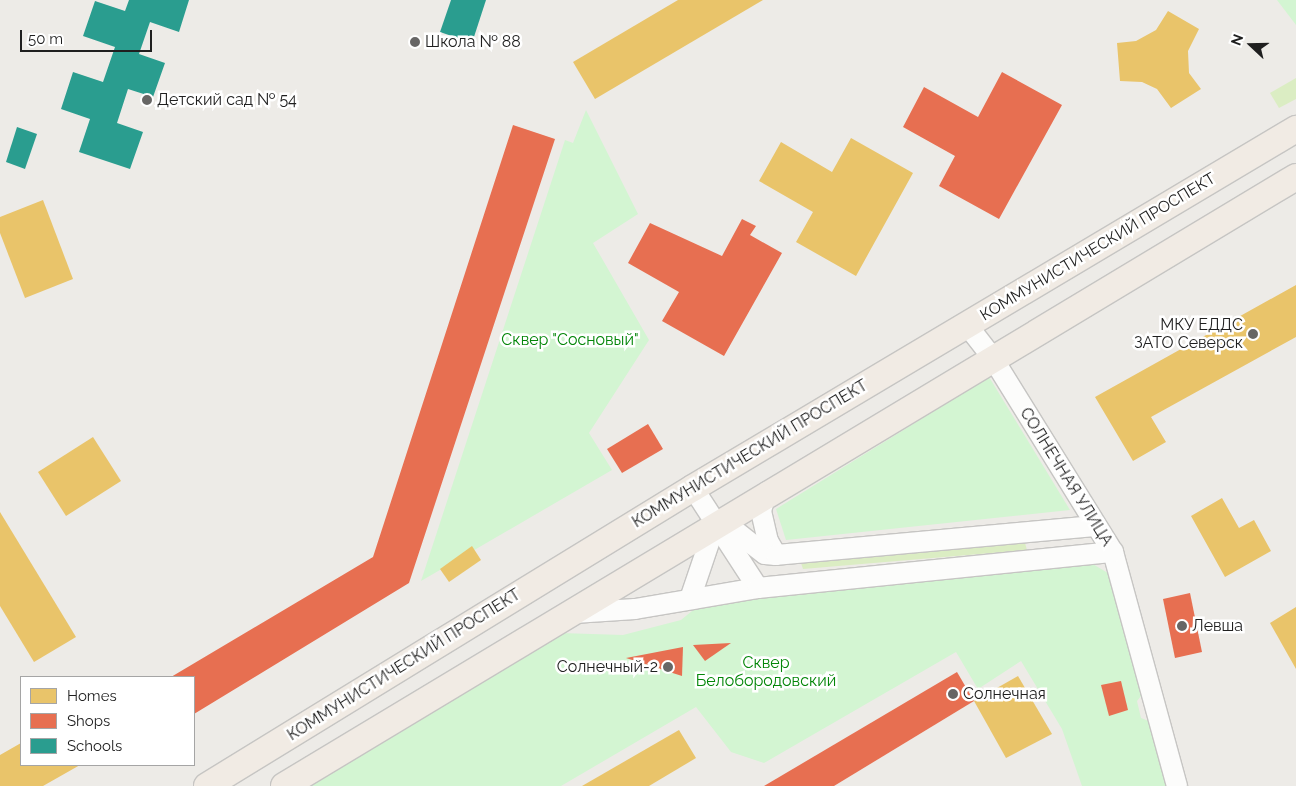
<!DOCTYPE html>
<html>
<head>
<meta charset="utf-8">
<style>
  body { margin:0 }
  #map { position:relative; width:1296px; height:786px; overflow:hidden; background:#edebe7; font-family:Raleway,sans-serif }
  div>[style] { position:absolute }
  .grass>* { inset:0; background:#dbedc3 }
  .park>* { inset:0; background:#d3f5d2 }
  .homes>* { inset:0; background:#e9c46a }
  .shops>* { inset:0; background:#e76f51 }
  .schools>* { inset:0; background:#2a9d8f }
  .roads { filter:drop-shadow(1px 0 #c6c5c3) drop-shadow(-1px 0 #c6c5c3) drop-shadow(0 1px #c6c5c3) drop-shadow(0 -1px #c6c5c3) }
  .tertiary>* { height:20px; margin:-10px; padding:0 10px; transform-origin:10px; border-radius:10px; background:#fcfcfb }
  .primary>* { height:26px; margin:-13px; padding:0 13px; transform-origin:13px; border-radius:13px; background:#f1ebe4 }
  .dots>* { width:14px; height:14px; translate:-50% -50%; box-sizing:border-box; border:2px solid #fff; border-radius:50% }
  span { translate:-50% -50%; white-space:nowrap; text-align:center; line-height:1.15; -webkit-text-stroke:5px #fff; paint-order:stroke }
  .poi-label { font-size:16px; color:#1f1f1f }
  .left { translate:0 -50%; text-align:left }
  .right { translate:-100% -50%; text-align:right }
  .street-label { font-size:16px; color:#1f1f1f }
  .park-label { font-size:16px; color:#038608 }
  .legend { position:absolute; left:20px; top:676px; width:175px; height:90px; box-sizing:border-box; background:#fff; border:1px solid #a5a5a5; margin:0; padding:6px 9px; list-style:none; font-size:15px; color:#1f1f1f }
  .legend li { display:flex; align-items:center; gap:10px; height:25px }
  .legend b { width:25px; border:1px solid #a5a5a5 }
  .north { position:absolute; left:1226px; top:20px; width:50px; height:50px; -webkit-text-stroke:4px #fff; paint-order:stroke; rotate:291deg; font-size:14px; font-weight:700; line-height:20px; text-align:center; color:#1f1f1f }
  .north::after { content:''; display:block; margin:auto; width:18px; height:22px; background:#1f1f1f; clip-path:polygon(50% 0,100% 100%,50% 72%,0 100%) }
  .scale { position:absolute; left:20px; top:30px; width:132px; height:22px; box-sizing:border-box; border:2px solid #1f1f1f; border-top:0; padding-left:6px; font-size:15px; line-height:18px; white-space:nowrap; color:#1f1f1f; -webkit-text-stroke:4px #fff; paint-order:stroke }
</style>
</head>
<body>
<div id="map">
  <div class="grass">
    <i style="clip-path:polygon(1296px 78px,1296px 99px,1279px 108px,1270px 93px)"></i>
    <i style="clip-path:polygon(1025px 543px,1027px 550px,803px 569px,801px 563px)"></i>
  </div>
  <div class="park">
    <i style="clip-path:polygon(1277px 0,1296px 0,1296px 25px)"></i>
    <i style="clip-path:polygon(586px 110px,638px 214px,593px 243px,649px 340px,589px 433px,612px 470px,421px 581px,565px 140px,573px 143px)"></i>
    <i style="clip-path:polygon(989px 377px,1070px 510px,786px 540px,776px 509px)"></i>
    <i style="clip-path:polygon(1091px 563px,1113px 576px,1145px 691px,1137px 701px,1141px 718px,1156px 724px,1171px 786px,1082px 786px,1062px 729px,1021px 661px,978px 689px,956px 652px,764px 763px,731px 752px,696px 707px,561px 786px,311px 786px,560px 633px,623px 635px,681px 620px,703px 602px)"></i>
  </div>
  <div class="homes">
    <i style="clip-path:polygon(678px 0,763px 0,595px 99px,573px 62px)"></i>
    <i style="clip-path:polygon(1168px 11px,1199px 29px,1188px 51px,1189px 73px,1201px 89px,1171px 108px,1157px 89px,1142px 82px,1120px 81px,1117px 43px,1136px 41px,1156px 30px)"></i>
    <i style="clip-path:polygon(851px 138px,913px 173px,856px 276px,796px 242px,813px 212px,759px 181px,781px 142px,832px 172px)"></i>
    <i style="clip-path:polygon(43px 200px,73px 279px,25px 298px,0 233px,0 217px)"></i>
    <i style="clip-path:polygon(1296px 285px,1296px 337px,1151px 417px,1166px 442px,1133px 461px,1095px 397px)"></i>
    <i style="clip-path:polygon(93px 437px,121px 481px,66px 516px,38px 472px)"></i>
    <i style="clip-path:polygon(1222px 498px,1239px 528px,1254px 520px,1271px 551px,1225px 577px,1191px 516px)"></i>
    <i style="clip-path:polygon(0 512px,76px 637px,34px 662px,0 606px)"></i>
    <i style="clip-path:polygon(472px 546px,481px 560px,449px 582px,440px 569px)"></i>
    <i style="clip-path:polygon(1296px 607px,1296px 669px,1270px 623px)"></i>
    <i style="clip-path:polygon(1018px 676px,1052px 734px,1006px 758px,974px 701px)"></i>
    <i style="clip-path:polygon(679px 730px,696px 758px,649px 786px,582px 786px)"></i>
    <i style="clip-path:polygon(21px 743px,21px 765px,80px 765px,43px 786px,0 786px,0 755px)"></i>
  </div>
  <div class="shops">
    <i style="clip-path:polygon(1002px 72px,1062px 105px,999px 219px,939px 186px,955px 156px,903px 127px,924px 87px,978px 117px)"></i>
    <i style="clip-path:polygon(513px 125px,555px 139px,409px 583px,194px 714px,194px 677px,171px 677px,373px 557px)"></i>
    <i style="clip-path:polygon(742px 219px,756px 226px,750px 235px,782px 253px,724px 356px,662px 321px,679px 292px,628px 263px,650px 223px,722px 256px)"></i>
    <i style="clip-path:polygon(648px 424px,663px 449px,622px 473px,607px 449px)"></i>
    <i style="clip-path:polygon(1190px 593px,1202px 652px,1175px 658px,1163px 599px)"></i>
    <i style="clip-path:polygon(731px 643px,705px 661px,693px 645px)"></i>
    <i style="clip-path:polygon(683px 647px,682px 676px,626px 658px)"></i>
    <i style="clip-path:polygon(957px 672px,974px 701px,834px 786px,764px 786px)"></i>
    <i style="clip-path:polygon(1121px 681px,1128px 710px,1109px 716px,1101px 685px)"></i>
  </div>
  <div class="schools">
    <i style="clip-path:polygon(129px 0,189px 0,179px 32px,150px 22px,139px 54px,165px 63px,153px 97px,128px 89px,117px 123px,143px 132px,130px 169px,79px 152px,90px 119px,61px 109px,73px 72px,103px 82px,115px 47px,83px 36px,95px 1px,125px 11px)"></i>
    <i style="clip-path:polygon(451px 0,486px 0,472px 43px,440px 32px)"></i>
    <i style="clip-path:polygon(17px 127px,37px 134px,25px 169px,6px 162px)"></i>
  </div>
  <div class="roads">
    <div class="tertiary">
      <i style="left:967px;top:325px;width:41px;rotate:52deg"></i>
      <i style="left:992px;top:357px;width:229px;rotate:58.2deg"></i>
      <i style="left:1113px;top:552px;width:243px;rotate:74.7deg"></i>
      <i style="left:693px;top:488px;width:119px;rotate:57deg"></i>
      <i style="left:767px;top:492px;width:20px;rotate:108deg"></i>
      <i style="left:761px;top:511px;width:31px;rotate:77deg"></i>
      <i style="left:768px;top:541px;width:16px;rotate:60deg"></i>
      <i style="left:715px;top:525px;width:20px;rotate:15deg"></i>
      <i style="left:734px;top:530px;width:39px;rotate:38deg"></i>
      <i style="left:765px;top:554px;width:11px;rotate:5deg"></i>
      <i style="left:776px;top:555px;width:321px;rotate:-5.2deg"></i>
      <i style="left:690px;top:599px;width:78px;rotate:-71.3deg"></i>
      <i style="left:574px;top:613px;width:61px;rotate:-3.8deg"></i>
      <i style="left:635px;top:609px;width:125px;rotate:-9.7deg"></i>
      <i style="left:758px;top:588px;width:357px;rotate:-5.8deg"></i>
    </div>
    <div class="primary">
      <i style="left:207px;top:786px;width:570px;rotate:-31.52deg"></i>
      <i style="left:693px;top:488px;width:702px;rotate:-30.77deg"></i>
      <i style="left:284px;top:786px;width:1181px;rotate:-31.04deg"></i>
    </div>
  </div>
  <div class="dots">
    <i style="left:415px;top:42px;background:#676665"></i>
    <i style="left:147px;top:100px;background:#676665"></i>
    <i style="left:1253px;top:334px;background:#676665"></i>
    <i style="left:1182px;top:626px;background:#676665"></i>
    <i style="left:668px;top:667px;background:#676665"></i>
    <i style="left:953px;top:694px;background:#676665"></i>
  </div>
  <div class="poi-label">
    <span class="left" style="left:425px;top:42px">Школа № 88</span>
    <span class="left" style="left:157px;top:100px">Детский сад № 54</span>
    <span class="right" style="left:1243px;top:334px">МКУ ЕДДС<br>ЗАТО Северск</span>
    <span class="left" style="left:1192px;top:626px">Левша</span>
    <span class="right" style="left:658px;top:667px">Солнечный-2</span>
    <span class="left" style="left:963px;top:694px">Солнечная</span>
  </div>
  <div class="street-label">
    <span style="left:1098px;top:247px;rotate:-31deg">КОММУНИСТИЧЕСКИЙ ПРОСПЕКТ</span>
    <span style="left:750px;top:454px;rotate:-31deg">КОММУНИСТИЧЕСКИЙ ПРОСПЕКТ</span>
    <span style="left:1066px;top:477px;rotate:58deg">СОЛНЕЧНАЯ УЛИЦА</span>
    <span style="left:404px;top:665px;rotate:-32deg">КОММУНИСТИЧЕСКИЙ ПРОСПЕКТ</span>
  </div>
  <div class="park-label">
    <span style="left:570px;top:340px">Сквер "Сосновый"</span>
    <span style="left:766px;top:672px">Сквер<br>Белобородовский</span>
  </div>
  <ul class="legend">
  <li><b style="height:14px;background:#e9c46a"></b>Homes</li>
  <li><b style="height:14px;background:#e76f51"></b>Shops</li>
  <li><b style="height:14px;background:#2a9d8f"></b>Schools</li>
  </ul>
  <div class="north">N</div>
  <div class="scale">50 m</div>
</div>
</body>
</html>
